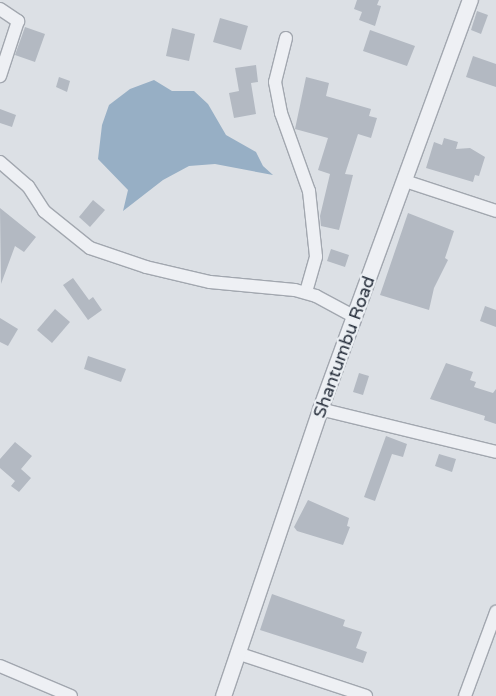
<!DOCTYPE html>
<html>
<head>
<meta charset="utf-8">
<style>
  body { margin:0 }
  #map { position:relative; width:496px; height:696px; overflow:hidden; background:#dce0e5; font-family:"Varela Round",sans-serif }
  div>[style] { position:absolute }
  .water>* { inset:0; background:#97afc5 }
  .building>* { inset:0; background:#b3b9c2 }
  .roads { filter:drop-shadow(1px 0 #a2a7af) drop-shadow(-1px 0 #a2a7af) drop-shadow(0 1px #a2a7af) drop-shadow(0 -1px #a2a7af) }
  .minor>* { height:12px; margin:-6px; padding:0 6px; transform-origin:6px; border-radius:6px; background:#eef0f4 }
  .tertiary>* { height:15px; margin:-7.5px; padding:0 7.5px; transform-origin:7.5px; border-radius:7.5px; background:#eef0f4 }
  span { translate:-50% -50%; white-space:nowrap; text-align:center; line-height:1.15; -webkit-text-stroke:5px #ebeff3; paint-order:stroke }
  .street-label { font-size:18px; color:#262e3b }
</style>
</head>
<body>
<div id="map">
  <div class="water">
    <i style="clip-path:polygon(154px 80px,172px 91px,194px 91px,208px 104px,226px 135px,256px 152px,263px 166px,273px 175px,215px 164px,189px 166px,163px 180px,123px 211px,128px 190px,98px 159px,102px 125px,109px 105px,130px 89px)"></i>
  </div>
  <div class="building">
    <i style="clip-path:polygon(357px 0,379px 0,377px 5px,381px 6px,375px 26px,359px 20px,362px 12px,354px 9px)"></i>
    <i style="clip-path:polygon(477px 11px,488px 15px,481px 34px,471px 30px)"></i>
    <i style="clip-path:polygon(220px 18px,248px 26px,241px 50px,213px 42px)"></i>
    <i style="clip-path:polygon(25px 27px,45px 34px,35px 62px,15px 55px)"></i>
    <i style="clip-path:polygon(172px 28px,195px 34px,189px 61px,166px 56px)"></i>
    <i style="clip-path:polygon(370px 30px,415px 46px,407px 66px,363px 51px)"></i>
    <i style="clip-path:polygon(473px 56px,496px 64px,496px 87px,466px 77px)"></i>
    <i style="clip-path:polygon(256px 65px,258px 82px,251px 83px,256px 114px,234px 118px,229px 93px,239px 91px,235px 68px)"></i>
    <i style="clip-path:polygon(59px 77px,70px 81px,67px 92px,56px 87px)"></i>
    <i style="clip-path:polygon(306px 77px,329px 83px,326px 96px,371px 109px,369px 116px,377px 118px,371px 138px,358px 134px,345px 174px,353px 175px,339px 230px,321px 226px,320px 216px,330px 174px,318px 170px,328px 138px,295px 129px)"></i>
    <i style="clip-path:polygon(0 109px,16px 115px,12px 127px,0 123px)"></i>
    <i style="clip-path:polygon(444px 138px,458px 142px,456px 149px,470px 148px,485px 157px,479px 176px,475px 175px,473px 182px,426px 168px,434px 142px,442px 145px)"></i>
    <i style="clip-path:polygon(93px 200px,105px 210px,90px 227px,79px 217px)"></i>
    <i style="clip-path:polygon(0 208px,36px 237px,24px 252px,15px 246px,1px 284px)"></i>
    <i style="clip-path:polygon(408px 213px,454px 231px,445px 258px,448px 260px,434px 288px,429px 310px,380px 295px)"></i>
    <i style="clip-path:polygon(331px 249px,349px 255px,345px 267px,327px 261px)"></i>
    <i style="clip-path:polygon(73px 278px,89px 300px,93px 297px,102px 310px,88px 320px,63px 285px)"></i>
    <i style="clip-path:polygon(485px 306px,496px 310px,496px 327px,480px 321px)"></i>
    <i style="clip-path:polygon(55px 309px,70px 322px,52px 343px,37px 330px)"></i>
    <i style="clip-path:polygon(0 318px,18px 329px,8px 346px,0 342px)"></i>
    <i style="clip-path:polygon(88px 356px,126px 369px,121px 382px,84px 369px)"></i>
    <i style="clip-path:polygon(446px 363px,473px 372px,470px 380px,476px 382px,474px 387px,493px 393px,496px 389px,496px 424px,484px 420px,485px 416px,430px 399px)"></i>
    <i style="clip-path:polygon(359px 373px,369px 376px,363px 395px,353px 392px)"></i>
    <i style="clip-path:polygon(386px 436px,407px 444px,403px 457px,392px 454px,375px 501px,364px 497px)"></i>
    <i style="clip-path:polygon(15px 442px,32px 456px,21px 469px,31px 478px,19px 492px,11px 486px,15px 481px,0 468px,0 459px)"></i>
    <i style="clip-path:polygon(439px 454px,456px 459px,452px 472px,435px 466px)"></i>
    <i style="clip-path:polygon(308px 500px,349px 518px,347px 526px,350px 527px,343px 545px,297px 531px,294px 527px)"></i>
    <i style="clip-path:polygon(272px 594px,345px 620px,343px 626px,362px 632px,356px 648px,367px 652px,363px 663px,260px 630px)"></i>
  </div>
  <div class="roads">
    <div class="minor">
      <i style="left:0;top:9px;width:22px;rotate:34deg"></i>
      <i style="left:18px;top:21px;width:58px;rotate:108.1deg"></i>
      <i style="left:286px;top:38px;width:45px;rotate:104deg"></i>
      <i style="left:275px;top:82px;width:32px;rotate:79deg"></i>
      <i style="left:281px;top:113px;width:83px;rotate:70.3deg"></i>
      <i style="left:309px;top:191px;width:66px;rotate:83.9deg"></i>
      <i style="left:316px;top:257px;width:37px;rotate:106deg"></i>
      <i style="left:0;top:162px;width:37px;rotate:41deg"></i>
      <i style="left:28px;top:186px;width:30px;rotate:57deg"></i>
      <i style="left:44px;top:211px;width:59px;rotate:38.8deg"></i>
      <i style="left:90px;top:248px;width:59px;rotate:18.7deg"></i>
      <i style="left:146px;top:267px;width:66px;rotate:13.2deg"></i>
      <i style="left:210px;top:282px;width:85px;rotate:5.4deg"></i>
      <i style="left:295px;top:290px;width:22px;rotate:16deg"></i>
      <i style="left:316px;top:296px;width:44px;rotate:28.3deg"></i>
      <i style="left:405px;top:181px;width:96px;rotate:18.2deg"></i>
      <i style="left:320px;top:409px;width:181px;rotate:13.7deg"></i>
      <i style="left:237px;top:653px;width:136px;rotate:18.4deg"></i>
      <i style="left:0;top:666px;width:77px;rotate:22.9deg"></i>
      <i style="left:465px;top:696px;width:90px;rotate:-69.7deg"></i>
    </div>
    <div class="tertiary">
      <i style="left:223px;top:696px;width:303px;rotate:-71.3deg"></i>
      <i style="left:320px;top:409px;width:436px;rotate:-69.9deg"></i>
    </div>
  </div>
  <div class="street-label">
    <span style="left:344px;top:347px;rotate:-70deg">Shantumbu Road</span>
  </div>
</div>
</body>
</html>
